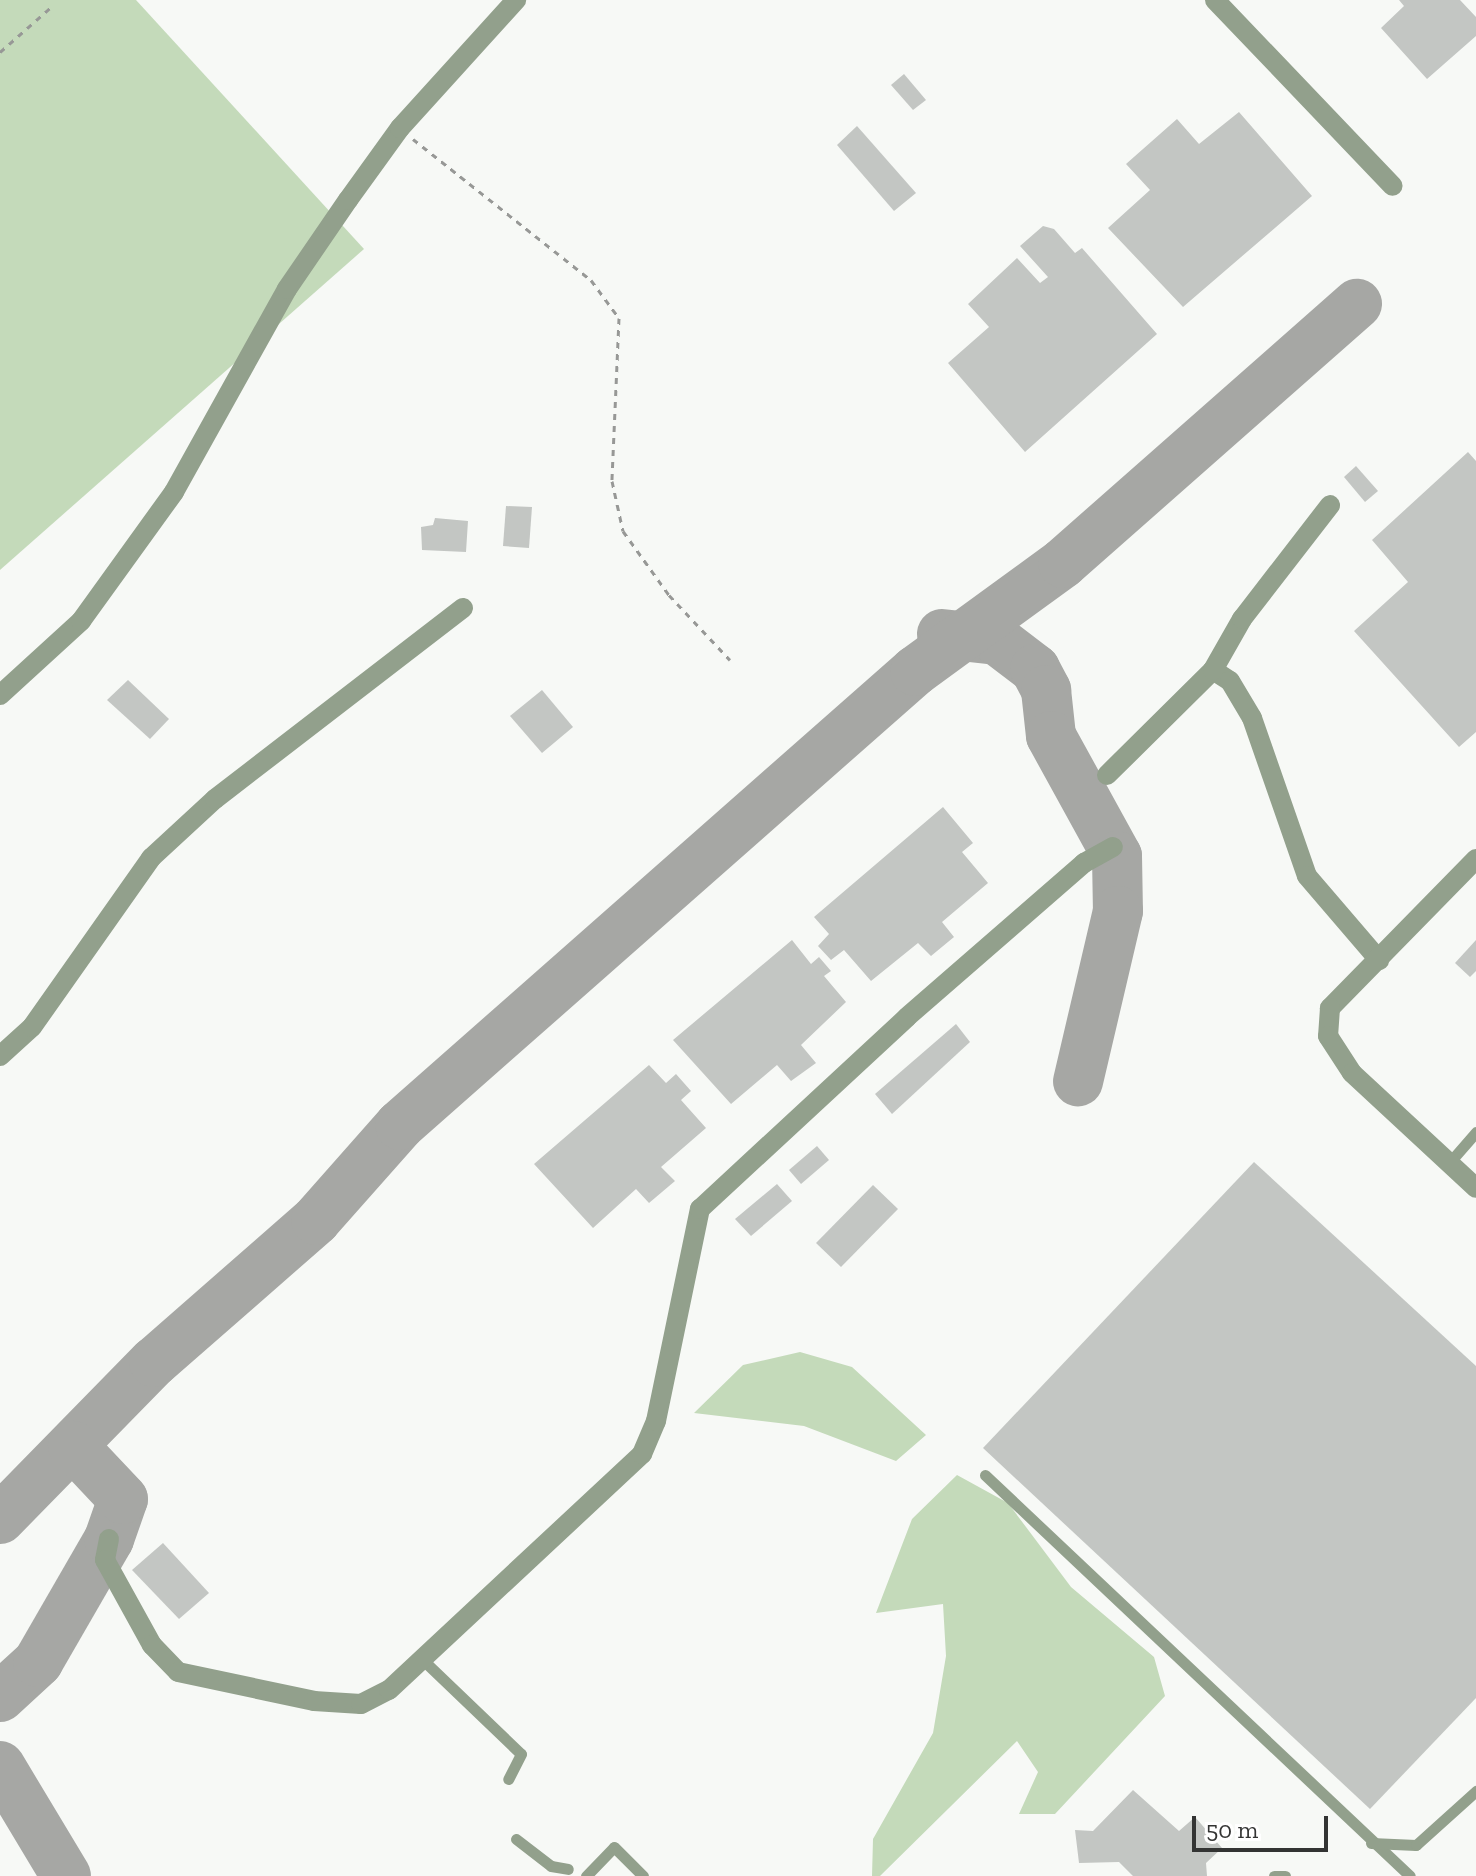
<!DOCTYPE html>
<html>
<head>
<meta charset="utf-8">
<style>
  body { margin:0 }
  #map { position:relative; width:1476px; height:1876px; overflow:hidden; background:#f7f9f6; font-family:"Zilla Slab",serif }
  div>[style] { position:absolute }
  .green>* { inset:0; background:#c4daba }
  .taxiway>* { height:50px; margin:-25px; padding:0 25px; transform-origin:25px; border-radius:25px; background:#a6a7a4 }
  .building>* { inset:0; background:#c3c6c3 }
  .path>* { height:3px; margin-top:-1.5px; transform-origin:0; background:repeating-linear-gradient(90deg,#979896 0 6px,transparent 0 12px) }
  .lane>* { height:11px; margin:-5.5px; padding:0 5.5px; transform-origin:5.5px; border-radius:5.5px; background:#92a08c }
  .street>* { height:20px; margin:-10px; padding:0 10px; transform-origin:10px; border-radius:10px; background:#92a08c }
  span { translate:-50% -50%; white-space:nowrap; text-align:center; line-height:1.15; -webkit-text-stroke:8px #fff; paint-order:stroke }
  .scale { position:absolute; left:1192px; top:1816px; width:136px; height:36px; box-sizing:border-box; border:4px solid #333433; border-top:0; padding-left:10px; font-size:24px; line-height:28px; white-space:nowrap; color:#333433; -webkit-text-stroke:6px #fff; paint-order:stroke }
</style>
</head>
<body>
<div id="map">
  <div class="green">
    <i style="clip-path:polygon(0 0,136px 0,364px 249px,0 570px)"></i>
    <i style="clip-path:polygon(800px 1352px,852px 1367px,926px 1435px,896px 1461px,804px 1426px,694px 1413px,743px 1365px)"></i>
    <i style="clip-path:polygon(957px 1475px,1008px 1503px,1071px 1587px,1154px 1657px,1165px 1696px,1055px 1814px,1019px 1814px,1038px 1772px,1017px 1741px,880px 1876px,872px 1876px,873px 1839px,933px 1733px,946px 1656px,943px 1604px,876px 1613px,912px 1519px)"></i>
  </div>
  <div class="taxiway">
    <i style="left:942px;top:634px;width:55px;rotate:6.2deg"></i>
    <i style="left:997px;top:640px;width:48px;rotate:37.3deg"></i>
    <i style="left:1035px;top:669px;width:24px;rotate:62deg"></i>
    <i style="left:1046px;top:690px;width:46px;rotate:83.8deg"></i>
    <i style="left:1051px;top:736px;width:137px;rotate:61.2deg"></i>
    <i style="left:1117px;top:856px;width:55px;rotate:89deg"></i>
    <i style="left:1118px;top:911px;width:175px;rotate:103.2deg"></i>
    <i style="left:0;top:1519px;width:220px;rotate:-45.6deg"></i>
    <i style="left:154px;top:1362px;width:215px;rotate:-41.2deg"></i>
    <i style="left:316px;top:1220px;width:127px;rotate:-48.5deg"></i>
    <i style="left:400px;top:1125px;width:687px;rotate:-41.4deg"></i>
    <i style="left:915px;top:671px;width:183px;rotate:-36.1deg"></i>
    <i style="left:1063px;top:563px;width:392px;rotate:-41.4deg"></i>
    <i style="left:0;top:1697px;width:52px;rotate:-42.6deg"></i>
    <i style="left:38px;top:1662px;width:142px;rotate:-60deg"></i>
    <i style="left:109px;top:1539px;width:42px;rotate:-70.7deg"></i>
    <i style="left:123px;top:1499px;width:73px;rotate:-133.3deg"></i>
    <i style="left:0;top:1766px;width:128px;rotate:59deg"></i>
  </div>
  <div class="building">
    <i style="clip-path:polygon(1399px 0,1460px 0,1476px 17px,1476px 36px,1427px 79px,1381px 28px,1404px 6px)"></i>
    <i style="clip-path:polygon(904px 74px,926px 100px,913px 110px,891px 85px)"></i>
    <i style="clip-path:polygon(1239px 112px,1312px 196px,1183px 307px,1108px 228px,1150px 190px,1126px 164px,1177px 119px,1199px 144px)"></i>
    <i style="clip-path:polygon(857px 126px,916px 193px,894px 211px,837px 145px)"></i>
    <i style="clip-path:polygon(1043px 226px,1054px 229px,1075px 253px,1082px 248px,1157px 334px,1025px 452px,948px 363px,989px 327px,968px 304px,1017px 258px,1040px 283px,1048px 277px,1020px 246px)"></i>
    <i style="clip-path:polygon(1468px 452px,1476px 461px,1476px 732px,1459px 747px,1354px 631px,1408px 582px,1372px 540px)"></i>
    <i style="clip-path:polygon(1356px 466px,1378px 491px,1365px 502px,1344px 477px)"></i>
    <i style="clip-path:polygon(506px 506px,532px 507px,529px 548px,503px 546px)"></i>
    <i style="clip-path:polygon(435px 518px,468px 521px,466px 552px,422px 550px,421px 527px,433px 525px)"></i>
    <i style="clip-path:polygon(128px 680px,169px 719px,150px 739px,107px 700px)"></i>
    <i style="clip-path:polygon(542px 690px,573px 727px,542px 753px,510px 716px)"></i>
    <i style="clip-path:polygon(943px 807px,973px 843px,962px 852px,988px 883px,942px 922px,954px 937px,931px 956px,918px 943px,871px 981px,844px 950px,831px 960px,818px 946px,829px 934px,814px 917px)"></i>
    <i style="clip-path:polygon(792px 940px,811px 964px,819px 957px,831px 971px,824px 976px,846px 1002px,801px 1045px,816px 1063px,791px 1081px,777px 1065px,731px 1104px,673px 1040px)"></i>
    <i style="clip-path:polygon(1476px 940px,1476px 971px,1470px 977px,1455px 963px)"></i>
    <i style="clip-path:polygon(956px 1024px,970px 1042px,892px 1114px,875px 1094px)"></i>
    <i style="clip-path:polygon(649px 1065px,666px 1083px,676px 1074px,691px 1091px,681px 1100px,706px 1128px,661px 1167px,675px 1181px,649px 1203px,636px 1189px,593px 1228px,534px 1164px)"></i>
    <i style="clip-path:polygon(817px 1146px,829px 1160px,801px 1184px,789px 1170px)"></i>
    <i style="clip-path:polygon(1254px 1162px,1476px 1366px,1476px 1698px,1370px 1809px,983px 1448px)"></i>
    <i style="clip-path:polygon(777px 1184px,792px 1201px,751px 1236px,735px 1219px)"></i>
    <i style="clip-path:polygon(873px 1185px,898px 1209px,841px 1267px,816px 1243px)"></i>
    <i style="clip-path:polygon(163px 1543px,209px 1593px,179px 1619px,132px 1570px)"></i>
    <i style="clip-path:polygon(1133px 1790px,1179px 1831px,1195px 1817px,1222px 1848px,1206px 1863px,1207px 1876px,1133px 1876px,1119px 1862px,1079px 1863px,1075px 1830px,1093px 1831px)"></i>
  </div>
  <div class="path">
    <i style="left:0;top:52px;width:68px;rotate:-41.4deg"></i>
    <i style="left:413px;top:139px;width:227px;rotate:38.4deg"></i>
    <i style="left:591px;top:280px;width:47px;rotate:53.6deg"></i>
    <i style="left:619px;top:318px;width:163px;rotate:92.5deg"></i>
    <i style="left:612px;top:481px;width:51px;rotate:77.6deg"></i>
    <i style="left:623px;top:531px;width:79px;rotate:54.3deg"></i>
    <i style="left:669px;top:595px;width:89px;rotate:46.8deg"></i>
  </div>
  <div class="lane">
    <i style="left:1449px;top:1163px;width:41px;rotate:-48.9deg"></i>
    <i style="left:985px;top:1475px;width:584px;rotate:43.34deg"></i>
    <i style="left:424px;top:1661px;width:134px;rotate:43.8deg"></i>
    <i style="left:521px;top:1754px;width:28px;rotate:117deg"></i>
    <i style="left:516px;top:1839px;width:44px;rotate:37.6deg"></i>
    <i style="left:551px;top:1866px;width:17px;rotate:10deg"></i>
    <i style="left:1371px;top:1843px;width:45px;rotate:2.5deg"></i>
    <i style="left:1416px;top:1845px;width:81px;rotate:-42deg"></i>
    <i style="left:586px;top:1876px;width:40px;rotate:-46deg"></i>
    <i style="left:614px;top:1847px;width:41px;rotate:45deg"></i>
    <i style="left:1274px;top:1876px;width:11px"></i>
  </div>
  <div class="street">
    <i style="left:1215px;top:0;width:257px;rotate:46.3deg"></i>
    <i style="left:1213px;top:670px;width:20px;rotate:33deg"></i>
    <i style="left:1230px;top:681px;width:43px;rotate:59.3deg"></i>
    <i style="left:1252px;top:718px;width:167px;rotate:70.8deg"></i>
    <i style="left:1307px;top:876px;width:111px;rotate:49.4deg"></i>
    <i style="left:0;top:695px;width:110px;rotate:-42.4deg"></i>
    <i style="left:81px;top:621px;width:159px;rotate:-54.2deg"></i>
    <i style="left:174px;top:492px;width:232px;rotate:-60.9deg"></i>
    <i style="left:287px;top:289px;width:108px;rotate:-55.6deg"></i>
    <i style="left:348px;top:200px;width:89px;rotate:-54.2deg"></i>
    <i style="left:400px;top:128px;width:173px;rotate:-47.8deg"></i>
    <i style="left:1107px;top:775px;width:149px;rotate:-44.7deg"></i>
    <i style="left:1213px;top:670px;width:59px;rotate:-60.4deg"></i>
    <i style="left:1242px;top:619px;width:144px;rotate:-52.3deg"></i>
    <i style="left:1476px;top:859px;width:209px;rotate:134.4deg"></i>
    <i style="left:1330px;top:1008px;width:28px;rotate:94deg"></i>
    <i style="left:1328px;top:1036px;width:44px;rotate:57deg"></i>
    <i style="left:1352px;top:1073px;width:169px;rotate:42.8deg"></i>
    <i style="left:0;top:1056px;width:43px;rotate:-42.2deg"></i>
    <i style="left:32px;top:1027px;width:207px;rotate:-54.8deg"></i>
    <i style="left:151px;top:858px;width:87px;rotate:-42.7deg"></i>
    <i style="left:215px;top:799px;width:313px;rotate:-37.6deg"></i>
    <i style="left:109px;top:1539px;width:21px;rotate:101deg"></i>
    <i style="left:105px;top:1560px;width:97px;rotate:61.1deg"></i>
    <i style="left:152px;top:1645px;width:37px;rotate:46deg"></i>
    <i style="left:178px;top:1672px;width:139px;rotate:12deg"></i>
    <i style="left:314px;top:1701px;width:47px;rotate:3.7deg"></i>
    <i style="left:361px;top:1704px;width:31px;rotate:-27deg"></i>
    <i style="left:389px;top:1690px;width:346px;rotate:-43deg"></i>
    <i style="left:642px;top:1454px;width:36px;rotate:-67deg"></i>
    <i style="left:656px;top:1421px;width:217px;rotate:-78.3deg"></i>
    <i style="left:700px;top:1209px;width:282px;rotate:-42.8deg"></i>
    <i style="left:907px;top:1017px;width:235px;rotate:-41deg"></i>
    <i style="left:1084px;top:863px;width:33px;rotate:-29deg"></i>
  </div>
  <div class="scale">50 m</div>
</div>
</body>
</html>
